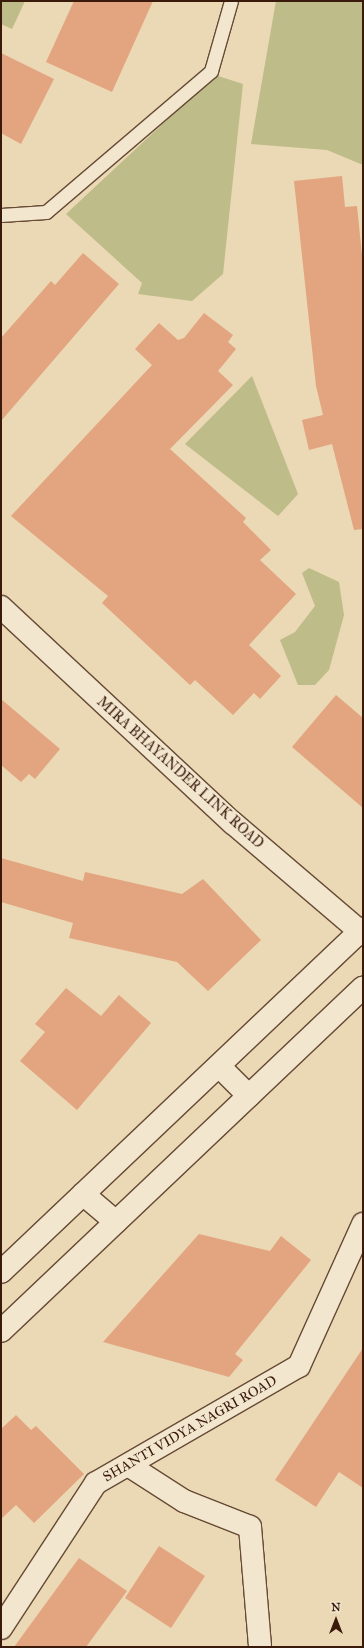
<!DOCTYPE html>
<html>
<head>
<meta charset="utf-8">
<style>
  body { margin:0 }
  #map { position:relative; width:364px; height:1648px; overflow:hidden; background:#ebd8b4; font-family:"IM FELL Great Primer",serif }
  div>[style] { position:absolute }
  .green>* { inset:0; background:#bebc88 }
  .building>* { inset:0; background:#e3a480 }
  .roads { filter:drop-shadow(1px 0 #664a35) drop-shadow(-1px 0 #664a35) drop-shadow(0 1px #664a35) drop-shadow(0 -1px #664a35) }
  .lane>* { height:13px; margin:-6.5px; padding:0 6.5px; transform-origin:6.5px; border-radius:6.5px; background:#f2e6ce }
  .street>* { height:22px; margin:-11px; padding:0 11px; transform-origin:11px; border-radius:11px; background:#f2e6ce }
  .secondary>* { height:22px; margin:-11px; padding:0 11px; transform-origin:11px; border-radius:11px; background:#f2e6ce }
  span { translate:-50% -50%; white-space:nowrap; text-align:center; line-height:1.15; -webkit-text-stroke:4px #f2e6ce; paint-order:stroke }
  .street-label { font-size:14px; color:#391a0b }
  .frame { position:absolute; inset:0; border:2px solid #391a0b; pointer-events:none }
  .north { position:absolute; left:316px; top:1600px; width:40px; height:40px; -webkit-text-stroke:3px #f2e6ce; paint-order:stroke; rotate:0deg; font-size:11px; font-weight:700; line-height:16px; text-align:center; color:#391a0b }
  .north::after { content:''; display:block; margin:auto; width:14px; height:18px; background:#391a0b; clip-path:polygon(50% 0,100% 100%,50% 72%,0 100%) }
</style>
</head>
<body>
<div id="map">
  <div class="green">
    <i style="clip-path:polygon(1px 1px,25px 1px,12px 29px,1px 24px)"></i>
    <i style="clip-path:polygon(276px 1px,363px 1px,363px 165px,327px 150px,251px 144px)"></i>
    <i style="clip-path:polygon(215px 75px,243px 84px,223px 274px,192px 301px,138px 294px,142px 283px,66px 214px)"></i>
    <i style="clip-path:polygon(252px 376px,298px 494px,278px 516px,185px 444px)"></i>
    <i style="clip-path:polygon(309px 568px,339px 582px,344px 615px,329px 670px,315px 685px,298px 685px,280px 640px,295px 632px,315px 606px,302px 573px)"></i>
  </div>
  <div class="building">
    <i style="clip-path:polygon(74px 1px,153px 1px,112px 92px,46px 62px)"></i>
    <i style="clip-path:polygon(1px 53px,54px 79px,21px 144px,1px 133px)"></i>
    <i style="clip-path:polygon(342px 176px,345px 207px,357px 206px,363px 265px,363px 529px,354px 530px,332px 444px,309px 450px,302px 420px,323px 415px,316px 386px,294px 181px)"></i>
    <i style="clip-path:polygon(83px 253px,119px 284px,1px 421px,1px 338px,51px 281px,55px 285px)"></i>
    <i style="clip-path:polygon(204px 313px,233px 335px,228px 342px,236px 349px,218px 371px,233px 385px,170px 449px,246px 518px,243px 522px,271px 550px,260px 560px,296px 594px,249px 645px,281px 676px,260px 699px,254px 693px,233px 715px,195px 680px,190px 685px,102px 603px,108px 596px,11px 516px,152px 365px,135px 349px,159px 323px,178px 340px,184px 338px)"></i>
    <i style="clip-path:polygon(336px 695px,363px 718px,363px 808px,292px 747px)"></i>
    <i style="clip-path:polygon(1px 699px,60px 749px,35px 779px,29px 774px,21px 782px,1px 765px)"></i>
    <i style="clip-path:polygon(1px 858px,83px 881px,85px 872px,182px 894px,203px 879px,261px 940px,208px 991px,177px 962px,69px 938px,73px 923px,1px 902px)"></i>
    <i style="clip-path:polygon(66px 988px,101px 1016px,119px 995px,151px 1023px,77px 1110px,20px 1061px,45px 1032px,35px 1024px)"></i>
    <i style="clip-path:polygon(199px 1234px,270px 1251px,281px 1236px,311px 1260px,235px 1354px,243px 1360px,229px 1377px,103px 1342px)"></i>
    <i style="clip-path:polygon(363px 1348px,363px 1488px,339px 1472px,316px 1507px,275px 1480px)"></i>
    <i style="clip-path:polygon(16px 1415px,31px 1430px,36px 1426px,84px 1474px,34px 1523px,16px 1505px,1px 1519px,1px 1429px)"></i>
    <i style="clip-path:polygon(159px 1546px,205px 1576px,171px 1628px,125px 1598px)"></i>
    <i style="clip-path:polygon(79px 1558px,127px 1591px,86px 1647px,14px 1647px)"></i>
  </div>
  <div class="roads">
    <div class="lane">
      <i style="left:1px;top:215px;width:45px;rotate:-3.8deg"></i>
      <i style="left:46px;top:212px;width:217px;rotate:-40.5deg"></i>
      <i style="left:211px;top:71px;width:73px;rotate:-74.1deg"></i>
    </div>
    <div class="street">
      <i style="left:128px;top:1465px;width:67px;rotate:32.7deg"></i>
      <i style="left:184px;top:1501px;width:71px;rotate:21.5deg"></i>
      <i style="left:250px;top:1527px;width:120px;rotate:85.2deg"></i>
    </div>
    <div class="secondary">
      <i style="left:1px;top:607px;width:317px;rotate:43deg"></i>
      <i style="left:233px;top:823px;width:171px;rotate:40.5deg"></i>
      <i style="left:219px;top:1066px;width:42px;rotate:45deg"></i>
      <i style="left:83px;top:1194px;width:43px;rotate:40.3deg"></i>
      <i style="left:1px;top:1272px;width:499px;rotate:-43.5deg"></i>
      <i style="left:1px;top:1331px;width:499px;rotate:-43.5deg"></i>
      <i style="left:1px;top:1628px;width:173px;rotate:-56.8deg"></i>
      <i style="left:96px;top:1483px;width:234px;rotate:-30deg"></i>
      <i style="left:299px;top:1366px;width:156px;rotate:-65.7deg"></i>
    </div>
  </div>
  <div class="street-label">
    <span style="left:180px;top:773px;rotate:42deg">MIRA BHAYANDER LINK ROAD</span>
    <span style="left:190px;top:1429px;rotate:-30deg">SHANTI VIDYA NAGRI ROAD</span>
  </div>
  <div class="frame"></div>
  <div class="north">N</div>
</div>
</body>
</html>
